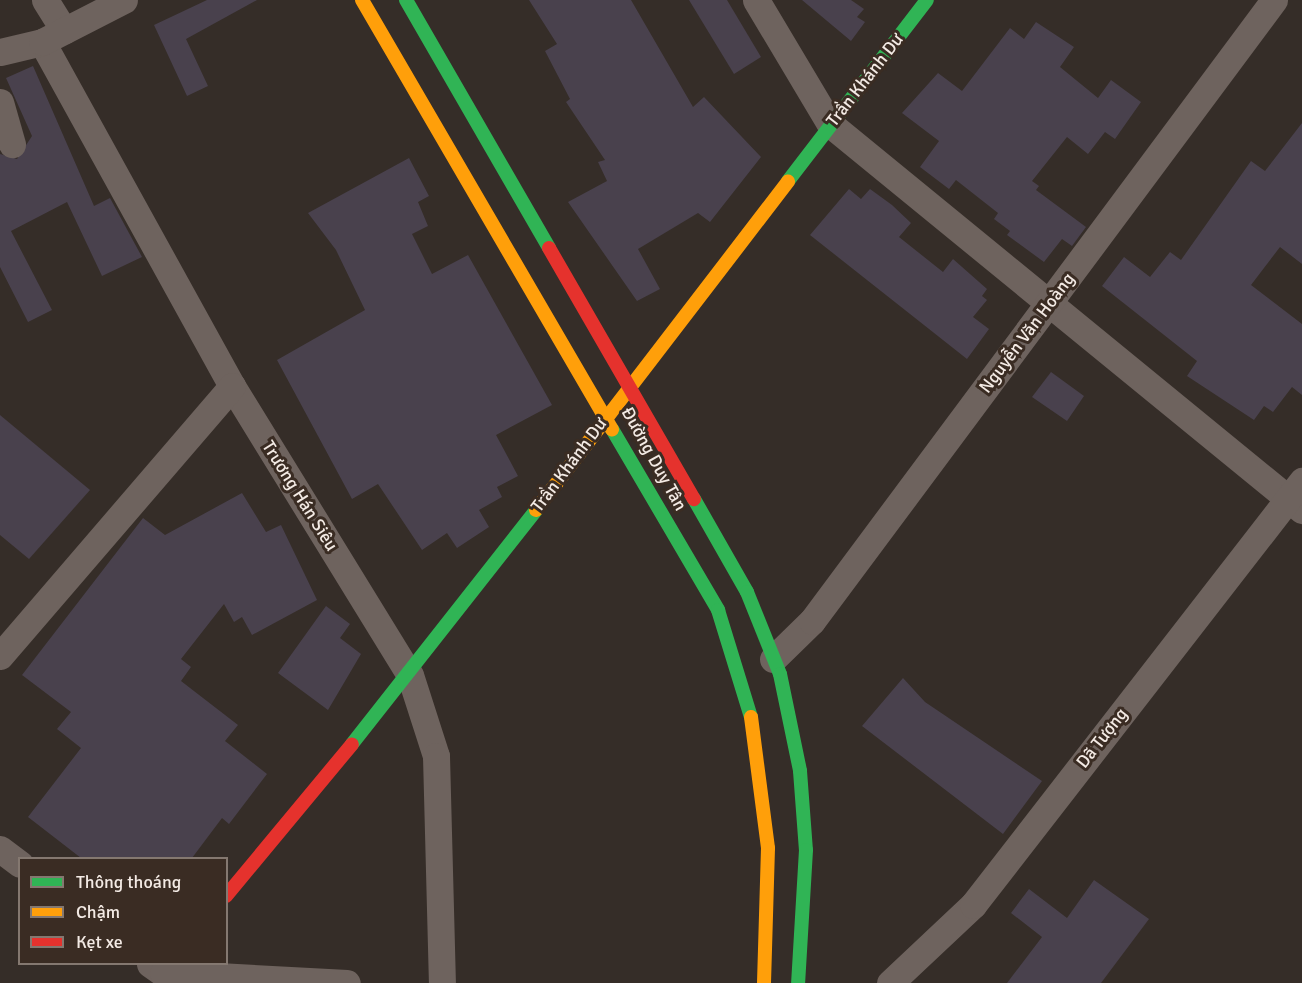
<!DOCTYPE html>
<html>
<head>
<meta charset="utf-8">
<style>
  body { margin:0 }
  #map { position:relative; width:1302px; height:983px; overflow:hidden; background:#352d28; font-family:Signika,sans-serif }
  div>[style] { position:absolute }
  .building>* { inset:0; background:#49414d }
  .street>* { height:27px; margin:-13.5px; padding:0 13.5px; transform-origin:13.5px; border-radius:13.5px; background:#6e635e }
  .fast>* { height:14px; margin:-7px; padding:0 7px; transform-origin:7px; border-radius:7px; background:#30b455 }
  .slow>* { height:14px; margin:-7px; padding:0 7px; transform-origin:7px; border-radius:7px; background:#ff9f0a }
  .jam>* { height:14px; margin:-7px; padding:0 7px; transform-origin:7px; border-radius:7px; background:#e5322d }
  span { translate:-50% -50%; white-space:nowrap; text-align:center; line-height:1.15; -webkit-text-stroke:6px #3a2c23; paint-order:stroke }
  .street-label { font-size:18px; color:#f3eae4 }
  .legend { position:absolute; left:18px; top:857px; width:210px; height:108px; box-sizing:border-box; background:#3a2c23; border:2px solid #847870; margin:0; padding:8px 10px; list-style:none; font-size:18px; color:#f3eae4 }
  .legend li { display:flex; align-items:center; gap:12px; height:30px }
  .legend b { width:30px; border:2px solid #847870 }
</style>
</head>
<body>
<div id="map">
  <div class="building">
    <i style="clip-path:polygon(207px 0,257px 0,186px 39px,208px 86px,187px 96px,154px 25px)"></i>
    <i style="clip-path:polygon(529px 0,631px 0,693px 107px,704px 97px,761px 157px,710px 222px,698px 213px,638px 249px,660px 289px,637px 301px,568px 202px,607px 181px,598px 162px,605px 160px,566px 102px,570px 99px,545px 51px,557px 44px)"></i>
    <i style="clip-path:polygon(689px 0,727px 0,761px 57px,734px 74px)"></i>
    <i style="clip-path:polygon(802px 0,851px 0,864px 9px,857px 17px,865px 22px,851px 41px)"></i>
    <i style="clip-path:polygon(1036px 22px,1074px 47px,1060px 67px,1098px 98px,1111px 80px,1141px 102px,1115px 139px,1105px 132px,1088px 154px,1067px 137px,1032px 181px,1039px 186px,1036px 190px,1086px 227px,1072px 246px,1062px 239px,1044px 262px,1007px 235px,1010px 231px,994px 219px,998px 213px,956px 180px,949px 189px,920px 167px,939px 141px,902px 113px,938px 73px,962px 91px,1010px 28px,1024px 39px)"></i>
    <i style="clip-path:polygon(33px 66px,94px 206px,110px 198px,142px 257px,102px 276px,67px 202px,11px 231px,52px 310px,28px 322px,0 267px,0 154px,17px 159px,32px 136px,6px 78px)"></i>
    <i style="clip-path:polygon(1302px 123px,1302px 264px,1280px 247px,1251px 285px,1302px 324px,1302px 395px,1292px 387px,1273px 412px,1264px 406px,1254px 420px,1187px 376px,1197px 361px,1102px 286px,1124px 257px,1150px 277px,1170px 252px,1181px 260px,1251px 161px,1265px 171px)"></i>
    <i style="clip-path:polygon(409px 158px,429px 196px,418px 202px,428px 226px,412px 234px,432px 274px,468px 255px,552px 405px,496px 435px,518px 476px,497px 487px,502px 497px,479px 510px,489px 527px,457px 548px,447px 533px,422px 550px,378px 484px,352px 499px,277px 360px,365px 310px,336px 250px,308px 213px)"></i>
    <i style="clip-path:polygon(849px 189px,861px 199px,870px 189px,892px 205px,911px 223px,899px 237px,943px 272px,953px 259px,987px 289px,982px 296px,987px 300px,973px 317px,989px 329px,967px 359px,810px 235px)"></i>
    <i style="clip-path:polygon(1051px 372px,1084px 396px,1067px 421px,1032px 397px)"></i>
    <i style="clip-path:polygon(0 415px,90px 490px,29px 559px,0 535px)"></i>
    <i style="clip-path:polygon(242px 493px,266px 532px,281px 525px,317px 600px,252px 635px,242px 617px,234px 622px,224px 604px,181px 659px,191px 667px,181px 681px,238px 725px,225px 741px,267px 774px,229px 824px,222px 818px,192px 858px,81px 858px,28px 817px,81px 748px,57px 729px,71px 712px,22px 675px,143px 518px,165px 535px)"></i>
    <i style="clip-path:polygon(326px 606px,350px 624px,340px 638px,361px 654px,328px 710px,278px 673px)"></i>
    <i style="clip-path:polygon(903px 678px,925px 702px,1042px 781px,1003px 834px,862px 726px)"></i>
    <i style="clip-path:polygon(1094px 880px,1149px 919px,1101px 983px,1007px 983px,1042px 937px,1011px 913px,1029px 889px,1067px 918px)"></i>
  </div>
  <div class="street">
    <i style="left:45px;top:0;width:36px;rotate:58deg"></i>
    <i style="left:756px;top:0;width:144px;rotate:59.2deg"></i>
    <i style="left:830px;top:124px;width:610px;rotate:39.28deg"></i>
    <i style="left:42px;top:42px;width:393px;rotate:61.1deg"></i>
    <i style="left:232px;top:386px;width:339px;rotate:58.4deg"></i>
    <i style="left:410px;top:675px;width:85px;rotate:72.2deg"></i>
    <i style="left:436px;top:756px;width:227px;rotate:88.5deg"></i>
    <i style="left:0;top:52px;width:43px;rotate:-13.4deg"></i>
    <i style="left:42px;top:42px;width:92px;rotate:-27.1deg"></i>
    <i style="left:0;top:102px;width:44px;rotate:74.1deg"></i>
    <i style="left:0;top:656px;width:356px;rotate:-49.3deg"></i>
    <i style="left:773px;top:659px;width:54px;rotate:-44.3deg"></i>
    <i style="left:812px;top:621px;width:774px;rotate:-53.35deg"></i>
    <i style="left:0;top:849px;width:25px;rotate:37deg"></i>
    <i style="left:150px;top:964px;width:16px;rotate:35deg"></i>
    <i style="left:163px;top:973px;width:184px;rotate:3.1deg"></i>
    <i style="left:890px;top:983px;width:114px;rotate:-43.2deg"></i>
    <i style="left:973px;top:905px;width:537px;rotate:-52.19deg"></i>
  </div>
  <div class="fast">
    <i style="left:406px;top:0;width:286px;rotate:60deg"></i>
    <i style="left:788px;top:181px;width:228px;rotate:-52.5deg"></i>
    <i style="left:612px;top:429px;width:210px;rotate:59.6deg"></i>
    <i style="left:718px;top:610px;width:112px;rotate:72.9deg"></i>
    <i style="left:694px;top:499px;width:107px;rotate:60.3deg"></i>
    <i style="left:747px;top:592px;width:88px;rotate:68.1deg"></i>
    <i style="left:780px;top:674px;width:99px;rotate:78.3deg"></i>
    <i style="left:800px;top:771px;width:79px;rotate:85.7deg"></i>
    <i style="left:806px;top:850px;width:133px;rotate:93.4deg"></i>
    <i style="left:352px;top:744px;width:298px;rotate:-51.8deg"></i>
  </div>
  <div class="slow">
    <i style="left:362px;top:0;width:497px;rotate:59.8deg"></i>
    <i style="left:536px;top:510px;width:414px;rotate:-52.5deg"></i>
    <i style="left:751px;top:717px;width:132px;rotate:82.6deg"></i>
    <i style="left:768px;top:848px;width:135px;rotate:91.7deg"></i>
  </div>
  <div class="jam">
    <i style="left:549px;top:248px;width:290px;rotate:60deg"></i>
    <i style="left:226px;top:896px;width:197px;rotate:-50.3deg"></i>
  </div>
  <div class="street-label">
    <span style="left:865px;top:80px;rotate:-52deg">Trần Khánh Dư</span>
    <span style="left:1027px;top:333px;rotate:-53deg">Nguyễn Văn Hoàng</span>
    <span style="left:654px;top:459px;rotate:61deg">Đường Duy Tân</span>
    <span style="left:569px;top:465px;rotate:-53deg">Trần Khánh Dư</span>
    <span style="left:300px;top:496px;rotate:58deg">Trương Hán Siêu</span>
    <span style="left:1102px;top:738px;rotate:-52deg">Dã Tượng</span>
  </div>
  <ul class="legend">
  <li><b style="height:8px;background:#30b455"></b>Thông thoáng</li>
  <li><b style="height:8px;background:#ff9f0a"></b>Chậm</li>
  <li><b style="height:8px;background:#e5322d"></b>Kẹt xe</li>
  </ul>
</div>
</body>
</html>
